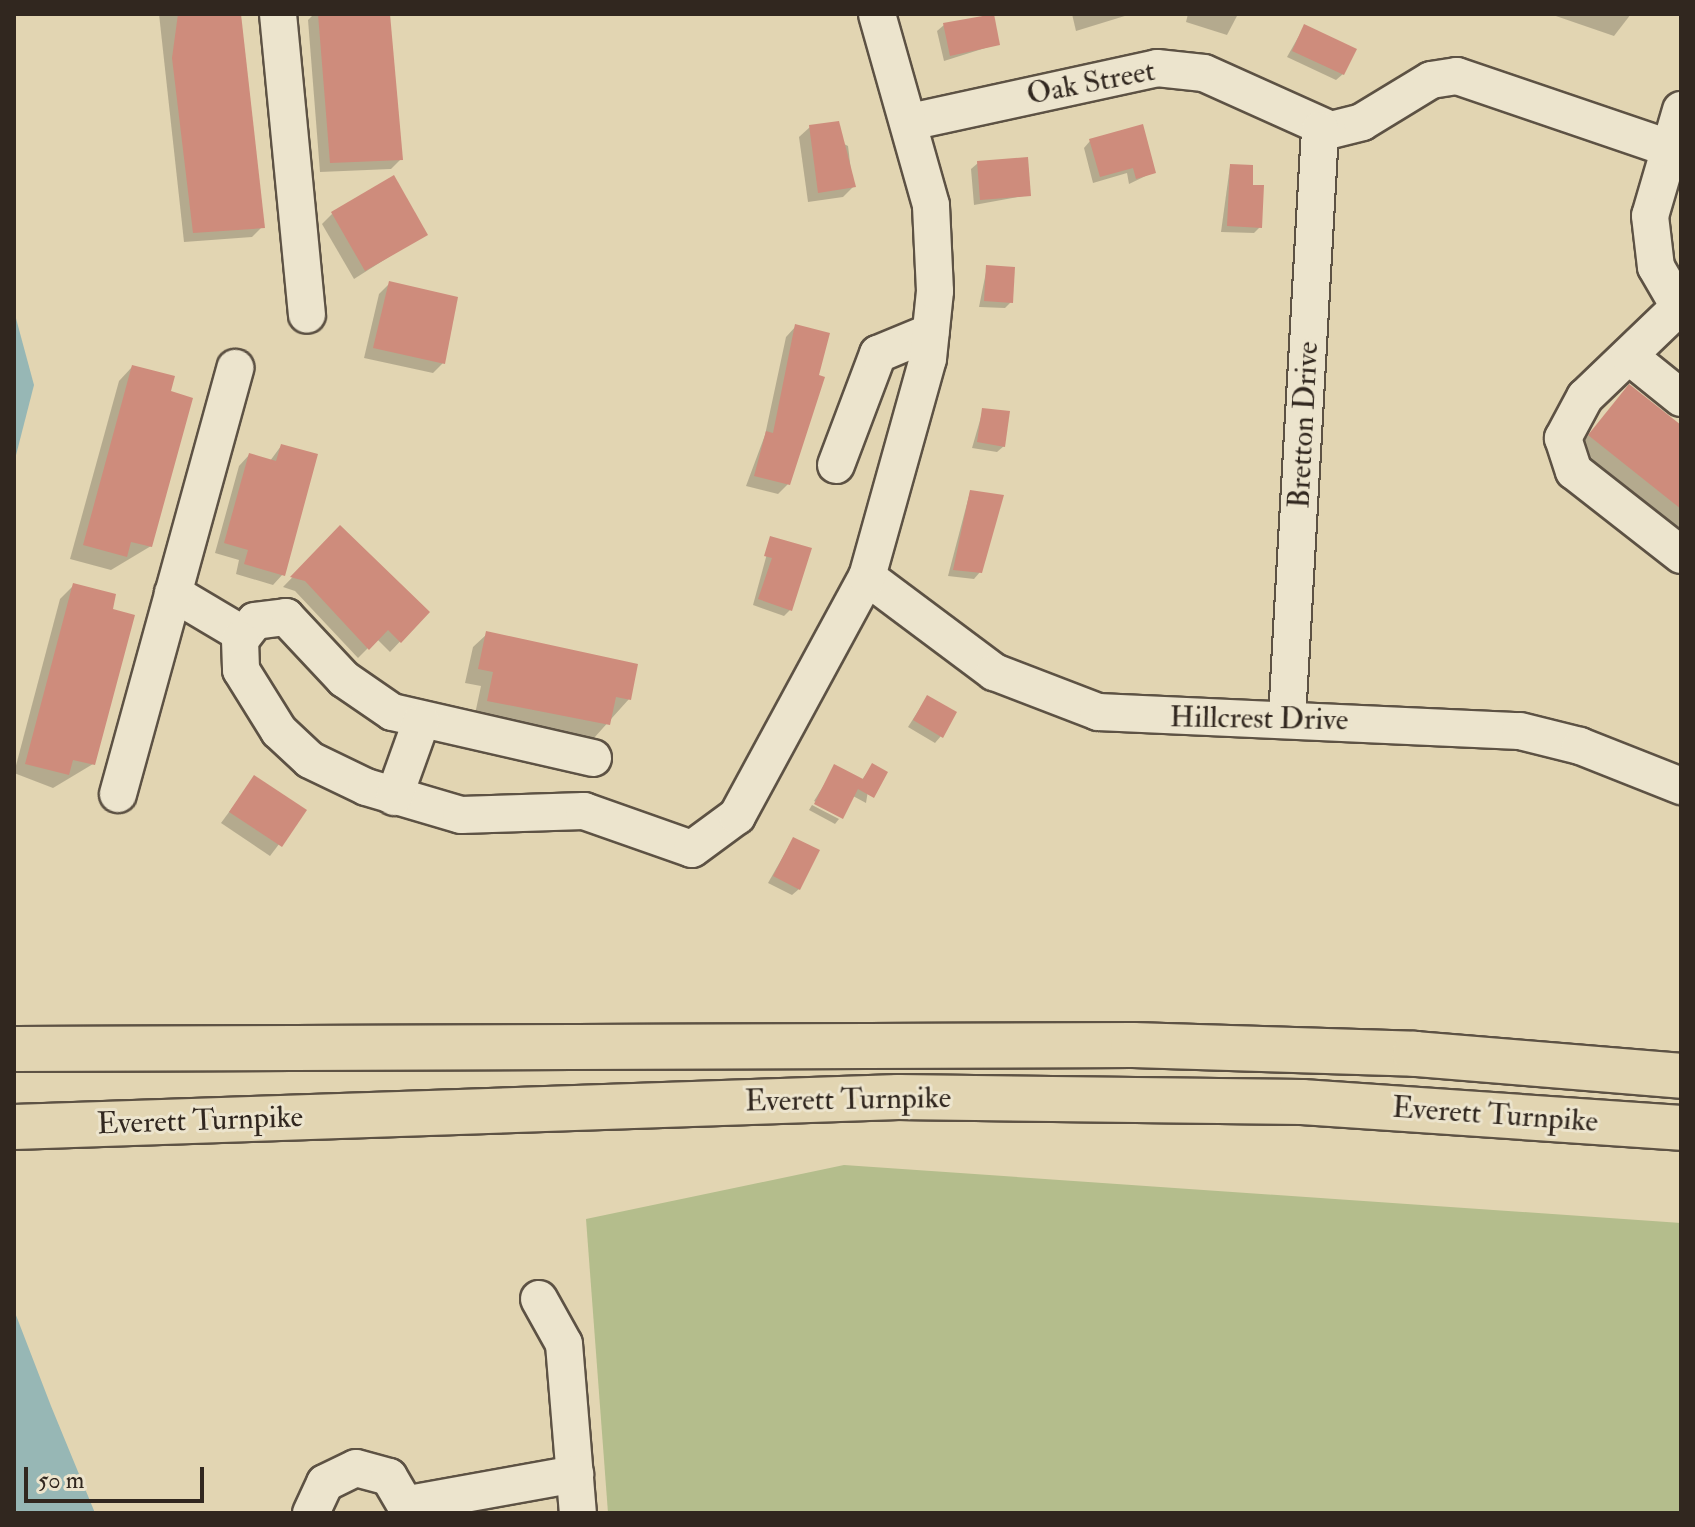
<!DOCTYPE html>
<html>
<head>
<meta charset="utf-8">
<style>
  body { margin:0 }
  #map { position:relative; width:1695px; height:1527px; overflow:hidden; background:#e2d5b2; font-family:"IM FELL Double Pica",serif }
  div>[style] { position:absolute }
  .green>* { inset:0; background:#b4bd8c }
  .water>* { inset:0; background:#97b7b5 }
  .shadow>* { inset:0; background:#0003 }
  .building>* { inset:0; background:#ce8c7c }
  .roads { filter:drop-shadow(2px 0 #5d5244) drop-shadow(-2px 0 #5d5244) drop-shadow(0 2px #5d5244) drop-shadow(0 -2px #5d5244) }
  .minor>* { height:36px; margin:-18px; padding:0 18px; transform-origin:18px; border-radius:18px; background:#ece4cd }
  .highway>* { height:44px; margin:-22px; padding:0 22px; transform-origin:22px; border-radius:22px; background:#e2d5b2 }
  span { translate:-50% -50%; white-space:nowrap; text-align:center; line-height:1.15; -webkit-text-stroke:6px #ece4cd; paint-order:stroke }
  .street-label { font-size:30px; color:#31271f }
  .frame { position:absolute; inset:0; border:16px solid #31271f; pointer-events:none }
  .scale { position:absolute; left:24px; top:1467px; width:180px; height:36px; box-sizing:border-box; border:4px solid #31271f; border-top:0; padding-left:10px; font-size:24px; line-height:28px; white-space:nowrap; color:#31271f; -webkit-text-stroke:6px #ece4cd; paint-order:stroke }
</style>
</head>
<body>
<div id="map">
  <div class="green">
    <i style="clip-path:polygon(844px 1165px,1681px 1223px,1681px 1513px,608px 1513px,586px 1219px)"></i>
  </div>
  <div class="water">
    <i style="clip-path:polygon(14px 311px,34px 385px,14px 463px)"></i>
    <i style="clip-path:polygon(14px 1310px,51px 1406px,95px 1513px,14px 1513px)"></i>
  </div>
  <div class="shadow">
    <i style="clip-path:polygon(159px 14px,240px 14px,262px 227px,252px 237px,184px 242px)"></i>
    <i style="clip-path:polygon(314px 14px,389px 14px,401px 159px,391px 169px,320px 172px,308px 20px)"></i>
    <i style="clip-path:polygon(1072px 14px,1128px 14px,1128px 15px,1076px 31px)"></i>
    <i style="clip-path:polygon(1188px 14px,1238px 14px,1227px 35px,1186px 22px)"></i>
    <i style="clip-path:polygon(1550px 14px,1631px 14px,1614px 36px)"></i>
    <i style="clip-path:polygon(944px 25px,998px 44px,944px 61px,937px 31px)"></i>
    <i style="clip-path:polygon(1304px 27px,1343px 74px,1336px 80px,1287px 57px)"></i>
    <i style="clip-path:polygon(810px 127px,848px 146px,853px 187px,843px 197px,808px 202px,799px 137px)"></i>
    <i style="clip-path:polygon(1090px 141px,1154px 172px,1129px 184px,1127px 173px,1093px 183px,1084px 148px)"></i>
    <i style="clip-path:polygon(978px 163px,1029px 195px,974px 205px,971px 169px)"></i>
    <i style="clip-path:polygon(1230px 166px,1260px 227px,1254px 233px,1221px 232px)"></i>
    <i style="clip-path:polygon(332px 214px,425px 234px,354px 279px,322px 224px)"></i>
    <i style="clip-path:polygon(987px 267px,1011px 302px,1005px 308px,979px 307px)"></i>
    <i style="clip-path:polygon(389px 284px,443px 363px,433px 373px,364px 358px,379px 294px)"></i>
    <i style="clip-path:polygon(796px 326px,788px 484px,778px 494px,746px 486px,765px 435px,786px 337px)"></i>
    <i style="clip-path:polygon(132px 367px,151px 546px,111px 570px,70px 559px,119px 381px)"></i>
    <i style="clip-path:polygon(1630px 386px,1681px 427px,1681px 533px,1576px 450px)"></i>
    <i style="clip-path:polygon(983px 410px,1004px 446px,997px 452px,972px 448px)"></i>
    <i style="clip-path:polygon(281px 446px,283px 574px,273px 585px,236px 574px,239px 560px,215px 553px,239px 466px,249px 455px,270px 461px)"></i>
    <i style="clip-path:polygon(970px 492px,980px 572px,974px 579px,948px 576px)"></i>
    <i style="clip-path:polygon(340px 528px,428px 612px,390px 652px,377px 639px,358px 658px,295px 591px,283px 587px)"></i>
    <i style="clip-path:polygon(771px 539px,790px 610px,784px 616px,753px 605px)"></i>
    <i style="clip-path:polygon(74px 585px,93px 764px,53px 788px,14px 773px,60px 599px)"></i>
    <i style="clip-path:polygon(487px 634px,629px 699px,594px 738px,475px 714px,481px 686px,465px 683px,473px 647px)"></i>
    <i style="clip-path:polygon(927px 697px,941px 736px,935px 743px,908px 727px)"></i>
    <i style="clip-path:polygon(872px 766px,866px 803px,853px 796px,842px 816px,814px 801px,835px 767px,861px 781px)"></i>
    <i style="clip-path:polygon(254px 778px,304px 811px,270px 856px,221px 823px)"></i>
    <i style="clip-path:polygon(812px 805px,839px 819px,835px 824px,809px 810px)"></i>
    <i style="clip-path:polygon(793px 839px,799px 889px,792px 895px,768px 883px)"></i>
  </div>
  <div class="building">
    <i style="clip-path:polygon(178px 14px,241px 14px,265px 228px,193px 233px,172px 58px)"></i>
    <i style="clip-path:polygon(318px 14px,390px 14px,403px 160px,330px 163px)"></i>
    <i style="clip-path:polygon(994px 14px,1000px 45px,950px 56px,943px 23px)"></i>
    <i style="clip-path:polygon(1304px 24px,1357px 49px,1344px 75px,1292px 51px)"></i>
    <i style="clip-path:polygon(839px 121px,856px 187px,818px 193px,809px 125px)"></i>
    <i style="clip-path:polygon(1143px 124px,1156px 173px,1136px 179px,1133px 168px,1100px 177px,1089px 139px)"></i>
    <i style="clip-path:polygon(1028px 157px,1031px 196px,980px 200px,977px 161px)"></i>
    <i style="clip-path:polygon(1230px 164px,1253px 165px,1253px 185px,1264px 185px,1262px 228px,1227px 226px)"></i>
    <i style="clip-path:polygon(394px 175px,428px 235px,365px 271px,331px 212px)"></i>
    <i style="clip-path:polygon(986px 265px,1015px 267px,1013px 303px,984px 301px)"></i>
    <i style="clip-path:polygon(389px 281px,458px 297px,445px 364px,373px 348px)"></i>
    <i style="clip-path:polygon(795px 324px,830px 333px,819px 375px,825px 377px,790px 485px,754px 476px,766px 431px,773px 433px)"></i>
    <i style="clip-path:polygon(132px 365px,175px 376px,171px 391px,193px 398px,152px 547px,131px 542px,127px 557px,83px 545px)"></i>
    <i style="clip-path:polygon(1629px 384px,1681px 425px,1681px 509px,1588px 435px)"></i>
    <i style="clip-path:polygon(982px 408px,1010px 411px,1005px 447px,977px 442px)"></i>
    <i style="clip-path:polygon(281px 444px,318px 454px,285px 576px,244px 564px,248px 550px,224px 543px,249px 453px,276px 461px)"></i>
    <i style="clip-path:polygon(970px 490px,1004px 495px,982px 573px,953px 570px)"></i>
    <i style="clip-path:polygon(340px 525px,430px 612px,401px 643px,388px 630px,369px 650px,305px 581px,290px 577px)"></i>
    <i style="clip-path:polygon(770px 536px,812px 548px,792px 611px,758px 599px,772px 558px,764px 556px)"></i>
    <i style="clip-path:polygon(73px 583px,116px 594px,113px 609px,135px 615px,95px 765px,73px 760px,69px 775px,25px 764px)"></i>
    <i style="clip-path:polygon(486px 631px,638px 664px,631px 700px,616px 697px,610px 725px,487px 701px,493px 672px,478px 669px)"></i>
    <i style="clip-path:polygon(927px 695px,957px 712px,943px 738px,913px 720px)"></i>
    <i style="clip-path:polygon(872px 763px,888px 772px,874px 798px,858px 789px,843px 819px,814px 804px,834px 764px,863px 779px)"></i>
    <i style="clip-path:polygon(254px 775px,307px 810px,282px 847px,229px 812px)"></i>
    <i style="clip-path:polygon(793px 837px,820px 850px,800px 890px,773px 876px)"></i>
  </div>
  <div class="roads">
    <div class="minor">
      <i style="left:278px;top:14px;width:302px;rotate:84.5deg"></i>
      <i style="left:1681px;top:110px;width:110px;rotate:106.3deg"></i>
      <i style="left:1650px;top:216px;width:51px;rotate:83.3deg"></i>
      <i style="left:1656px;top:267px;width:50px;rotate:59.8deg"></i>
      <i style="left:910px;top:122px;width:253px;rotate:-12.3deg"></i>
      <i style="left:1157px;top:68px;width:47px;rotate:6.1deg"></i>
      <i style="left:1204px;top:73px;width:139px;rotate:24.2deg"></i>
      <i style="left:1331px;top:130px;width:32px;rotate:-14deg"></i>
      <i style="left:1362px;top:122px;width:81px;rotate:-31.3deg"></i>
      <i style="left:1431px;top:80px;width:26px;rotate:-9deg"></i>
      <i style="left:1457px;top:76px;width:223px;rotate:18.8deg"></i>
      <i style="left:1679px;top:307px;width:130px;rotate:136.2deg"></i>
      <i style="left:1585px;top:397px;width:47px;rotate:118.2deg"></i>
      <i style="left:1563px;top:438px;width:35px;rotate:72deg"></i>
      <i style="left:1574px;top:471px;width:136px;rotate:38.1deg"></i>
      <i style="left:1629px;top:356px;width:67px;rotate:38.9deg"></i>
      <i style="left:836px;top:465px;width:119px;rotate:-69.3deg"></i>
      <i style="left:878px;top:354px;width:57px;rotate:-22.5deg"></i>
      <i style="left:867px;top:577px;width:159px;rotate:36.8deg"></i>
      <i style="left:994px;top:672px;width:111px;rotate:21deg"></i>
      <i style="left:1098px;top:712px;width:422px;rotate:2.6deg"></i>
      <i style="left:1520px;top:731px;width:62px;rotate:14deg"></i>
      <i style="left:1580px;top:746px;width:109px;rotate:21.6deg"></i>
      <i style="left:173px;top:593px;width:80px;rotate:30.7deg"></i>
      <i style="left:1287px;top:719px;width:590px;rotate:-86.79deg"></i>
      <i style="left:593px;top:758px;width:206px;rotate:-167.1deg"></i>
      <i style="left:392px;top:712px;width:58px;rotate:-145.5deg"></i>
      <i style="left:344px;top:679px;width:85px;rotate:-133.1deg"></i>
      <i style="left:286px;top:617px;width:31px;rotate:173deg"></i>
      <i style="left:255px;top:621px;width:24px;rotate:128deg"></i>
      <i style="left:240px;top:640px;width:30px;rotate:88deg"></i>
      <i style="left:241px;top:670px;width:72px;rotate:58.1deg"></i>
      <i style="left:279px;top:731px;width:42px;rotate:43.1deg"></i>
      <i style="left:310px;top:760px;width:62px;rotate:25.7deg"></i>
      <i style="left:366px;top:787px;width:99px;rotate:16.4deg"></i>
      <i style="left:461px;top:815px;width:123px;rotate:-1.9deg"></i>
      <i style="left:584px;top:811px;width:114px;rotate:19.4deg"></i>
      <i style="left:692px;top:849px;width:56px;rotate:-36.3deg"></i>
      <i style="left:737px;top:816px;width:272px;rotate:-61.5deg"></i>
      <i style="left:867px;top:577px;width:226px;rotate:-74.4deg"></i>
      <i style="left:928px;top:359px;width:68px;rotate:-84.1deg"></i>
      <i style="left:935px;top:291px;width:86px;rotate:-92.7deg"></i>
      <i style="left:931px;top:205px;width:198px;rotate:-105.8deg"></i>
      <i style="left:118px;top:794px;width:442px;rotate:-74.6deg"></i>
      <i style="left:394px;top:797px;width:80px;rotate:-70.2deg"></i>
      <i style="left:539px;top:1299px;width:51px;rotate:60.9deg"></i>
      <i style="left:564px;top:1344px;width:170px;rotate:85.3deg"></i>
      <i style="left:409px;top:1504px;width:169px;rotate:-10.2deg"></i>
      <i style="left:311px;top:1513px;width:33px;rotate:-65deg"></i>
      <i style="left:325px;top:1483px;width:34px;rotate:-26deg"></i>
      <i style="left:356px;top:1468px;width:34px;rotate:15deg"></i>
      <i style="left:389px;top:1477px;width:42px;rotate:59.7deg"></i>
    </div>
    <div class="highway">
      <i style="left:14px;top:1049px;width:1119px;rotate:-0.2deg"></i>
      <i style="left:1133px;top:1045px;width:282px;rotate:1.8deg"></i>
      <i style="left:1415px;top:1054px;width:267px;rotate:4.7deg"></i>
      <i style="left:14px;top:1127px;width:885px;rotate:-1.94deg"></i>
      <i style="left:898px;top:1097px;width:404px;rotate:0.7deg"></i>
      <i style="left:1302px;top:1102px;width:380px;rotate:3.9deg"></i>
    </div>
  </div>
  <div class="street-label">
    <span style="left:1091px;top:83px;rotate:-11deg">Oak Street</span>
    <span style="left:1304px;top:425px;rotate:-87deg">Bretton Drive</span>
    <span style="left:1259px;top:719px;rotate:1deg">Hillcrest Drive</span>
    <span style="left:848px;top:1100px;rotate:-1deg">Everett Turnpike</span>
    <span style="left:1495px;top:1115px;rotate:4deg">Everett Turnpike</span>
    <span style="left:200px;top:1121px;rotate:-2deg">Everett Turnpike</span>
  </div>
  <div class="frame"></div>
  <div class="scale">50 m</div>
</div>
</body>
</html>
